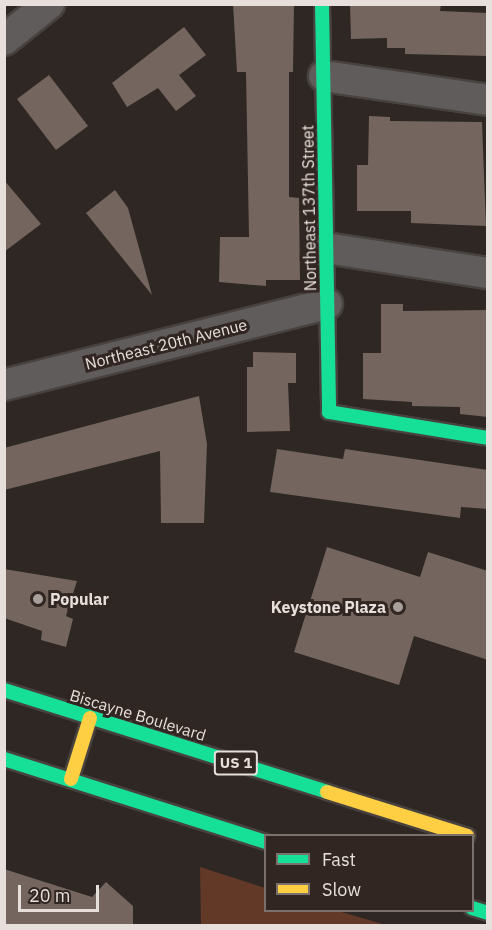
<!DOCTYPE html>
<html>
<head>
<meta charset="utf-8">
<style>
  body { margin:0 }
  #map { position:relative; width:492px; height:930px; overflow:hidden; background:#2e2724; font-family:"IBM Plex Sans",sans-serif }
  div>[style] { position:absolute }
  .green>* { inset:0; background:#623827 }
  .building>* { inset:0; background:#74655e }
  .roads { filter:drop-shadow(2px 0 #48423f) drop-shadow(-2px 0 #48423f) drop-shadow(0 2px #48423f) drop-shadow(0 -2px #48423f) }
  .street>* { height:30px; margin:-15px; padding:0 15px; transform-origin:15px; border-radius:15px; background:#605c5b }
  .fast>* { height:14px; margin:-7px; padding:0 7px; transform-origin:7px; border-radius:7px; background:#16e098 }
  .slow>* { height:14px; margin:-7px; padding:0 7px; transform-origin:7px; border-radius:7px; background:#ffcf43 }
  .dots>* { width:16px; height:16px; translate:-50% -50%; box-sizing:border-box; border:3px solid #312621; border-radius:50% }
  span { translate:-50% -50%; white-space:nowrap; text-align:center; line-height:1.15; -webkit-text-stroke:6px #312621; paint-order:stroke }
  .shield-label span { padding:2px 4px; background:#312621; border:2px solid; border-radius:4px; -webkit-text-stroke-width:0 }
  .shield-label { font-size:15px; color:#e7dfdc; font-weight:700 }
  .street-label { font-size:16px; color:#e7dfdc }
  .poi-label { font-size:16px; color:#e7dfdc; font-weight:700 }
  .left { translate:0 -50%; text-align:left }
  .right { translate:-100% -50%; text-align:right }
  .frame { position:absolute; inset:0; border:6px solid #e7dfdc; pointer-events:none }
  .legend { position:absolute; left:264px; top:834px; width:210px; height:78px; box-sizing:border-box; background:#312621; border:2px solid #7a706c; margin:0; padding:8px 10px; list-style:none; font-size:18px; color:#e7dfdc }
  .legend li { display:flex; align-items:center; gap:12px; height:30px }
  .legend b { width:30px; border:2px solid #7a706c }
  .scale { position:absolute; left:18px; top:885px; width:81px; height:27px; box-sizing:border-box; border:3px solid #e7dfdc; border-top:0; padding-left:8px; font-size:18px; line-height:21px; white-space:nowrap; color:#e7dfdc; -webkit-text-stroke:4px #312621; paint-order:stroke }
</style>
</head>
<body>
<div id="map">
  <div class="green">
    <i style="clip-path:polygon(200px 867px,265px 888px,266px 910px,338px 911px,386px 925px,201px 925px)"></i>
  </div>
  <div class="building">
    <i style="clip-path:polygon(233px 4px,294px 4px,293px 72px,289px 72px,289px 197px,299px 198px,300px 280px,266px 280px,266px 286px,219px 282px,220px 237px,249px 237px,246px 72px,237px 72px)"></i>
    <i style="clip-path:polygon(441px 4px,440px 11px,488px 13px,488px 56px,405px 54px,405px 48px,387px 48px,387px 38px,351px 39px,350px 5px)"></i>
    <i style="clip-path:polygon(184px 27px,206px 55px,179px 75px,196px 96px,176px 111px,158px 88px,127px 107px,112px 83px)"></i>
    <i style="clip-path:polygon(49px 75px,88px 126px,56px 150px,17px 99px)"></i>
    <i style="clip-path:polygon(369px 116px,390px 117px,390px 121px,482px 122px,486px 226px,411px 223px,411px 211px,357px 211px,357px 165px,368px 165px)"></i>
    <i style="clip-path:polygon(4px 180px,41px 224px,4px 252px)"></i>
    <i style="clip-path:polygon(115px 190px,128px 208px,152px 295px,86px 213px)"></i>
    <i style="clip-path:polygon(381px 304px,403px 304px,403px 311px,488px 310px,488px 417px,460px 414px,460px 407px,412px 406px,412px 402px,363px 399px,363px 353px,381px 353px)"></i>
    <i style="clip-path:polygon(253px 352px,296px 353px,296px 383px,288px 383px,290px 431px,247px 432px,247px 367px,253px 367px)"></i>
    <i style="clip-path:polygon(199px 396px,207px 444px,204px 523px,161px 523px,160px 451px,4px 490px,4px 448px)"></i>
    <i style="clip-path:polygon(277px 449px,343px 459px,345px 449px,488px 470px,488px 509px,461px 507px,460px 518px,270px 492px)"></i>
    <i style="clip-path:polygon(327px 547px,420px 577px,428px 552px,488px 571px,488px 660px,414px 636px,399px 685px,294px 652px)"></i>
    <i style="clip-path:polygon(4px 569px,77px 581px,66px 616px,73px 619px,66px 647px,41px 640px,42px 631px,4px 618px)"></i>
    <i style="clip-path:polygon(4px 869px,92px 897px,106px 882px,133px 906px,133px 926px,4px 926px)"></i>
  </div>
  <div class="roads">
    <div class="street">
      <i style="left:4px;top:40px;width:58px;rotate:-38.7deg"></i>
      <i style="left:324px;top:76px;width:166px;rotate:8.3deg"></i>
      <i style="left:326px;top:248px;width:164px;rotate:8.8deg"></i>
      <i style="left:4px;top:385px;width:333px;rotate:-14.1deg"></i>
    </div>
    <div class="fast">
      <i style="left:322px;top:4px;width:408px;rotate:89deg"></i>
      <i style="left:329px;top:412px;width:161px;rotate:9.3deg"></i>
      <i style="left:4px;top:690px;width:339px;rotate:17.5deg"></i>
      <i style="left:4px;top:759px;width:275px;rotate:17.6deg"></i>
      <i style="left:472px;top:908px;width:17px;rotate:17deg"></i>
    </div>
    <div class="slow">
      <i style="left:71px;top:779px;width:64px;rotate:-72.7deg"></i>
      <i style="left:327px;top:792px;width:147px;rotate:17.4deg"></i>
    </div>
  </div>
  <div class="dots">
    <i style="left:38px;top:599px;background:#a69f9c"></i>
    <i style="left:398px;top:607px;background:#a69f9c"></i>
  </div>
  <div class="shield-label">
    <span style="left:236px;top:763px">US 1</span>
  </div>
  <div class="street-label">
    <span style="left:309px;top:208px;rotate:-91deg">Northeast 137th Street</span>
    <span style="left:166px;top:344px;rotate:-14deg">Northeast 20th Avenue</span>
    <span style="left:138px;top:715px;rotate:17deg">Biscayne Boulevard</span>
  </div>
  <div class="poi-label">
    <span class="left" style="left:50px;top:599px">Popular</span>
    <span class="right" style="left:386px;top:607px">Keystone Plaza</span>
  </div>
  <div class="frame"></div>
  <ul class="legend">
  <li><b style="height:8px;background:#16e098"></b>Fast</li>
  <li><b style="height:8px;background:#ffcf43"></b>Slow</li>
  </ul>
  <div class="scale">20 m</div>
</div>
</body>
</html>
